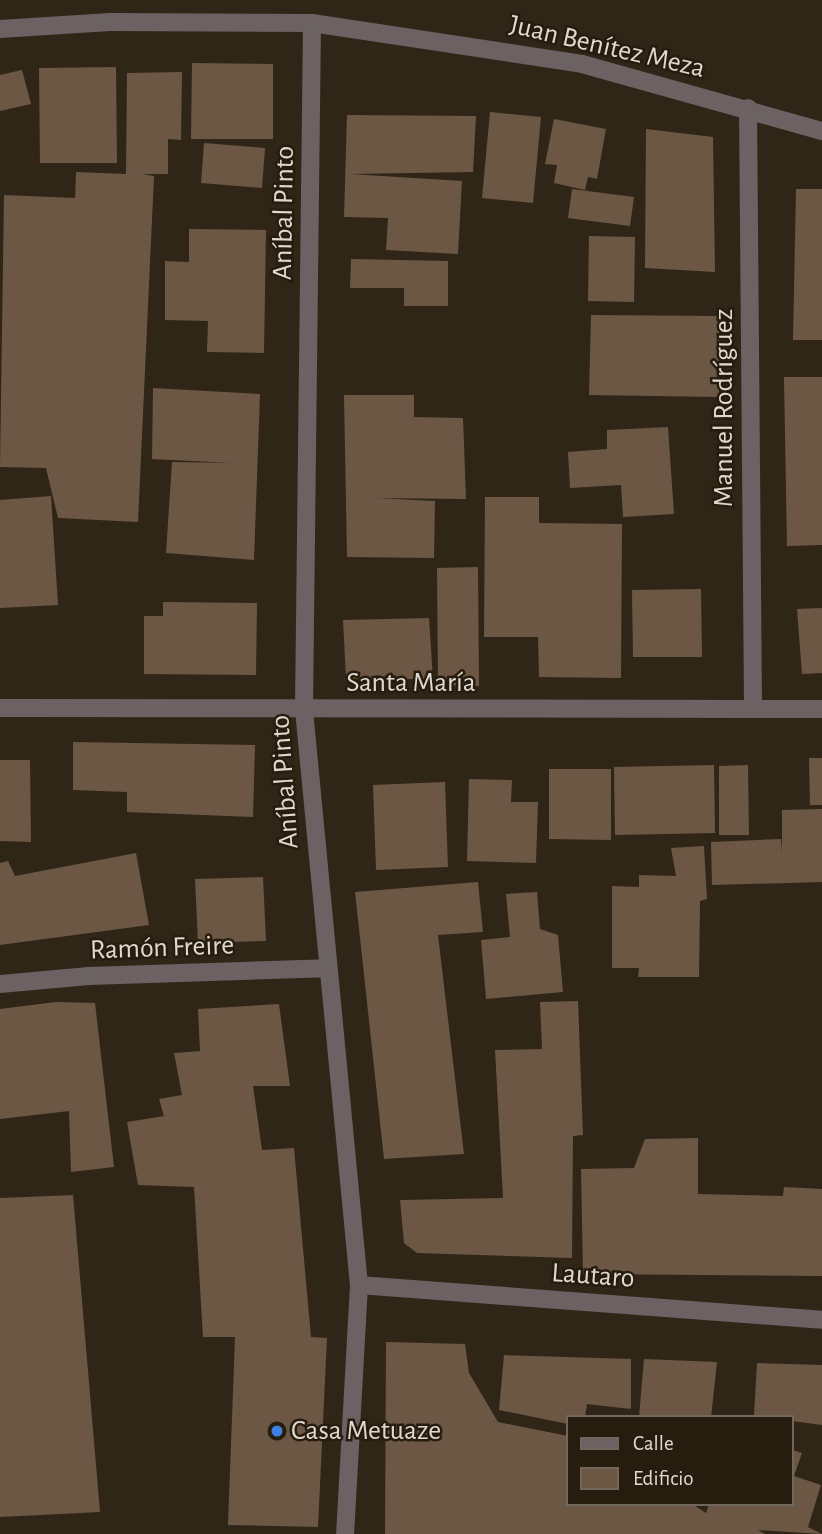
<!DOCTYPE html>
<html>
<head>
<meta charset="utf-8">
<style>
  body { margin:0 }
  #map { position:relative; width:822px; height:1534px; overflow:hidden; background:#302617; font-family:"Alegreya Sans",sans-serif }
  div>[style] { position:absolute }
  .building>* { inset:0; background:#6c5744 }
  .minor>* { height:18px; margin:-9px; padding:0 9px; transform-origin:9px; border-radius:9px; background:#6c6263 }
  .dots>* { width:19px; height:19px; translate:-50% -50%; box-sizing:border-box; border:4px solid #261d0e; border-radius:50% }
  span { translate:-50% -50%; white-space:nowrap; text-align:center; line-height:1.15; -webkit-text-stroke:5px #261d0e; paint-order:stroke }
  .street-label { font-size:28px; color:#e0d9d0 }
  .poi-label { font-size:28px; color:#e0d9d0 }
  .left { translate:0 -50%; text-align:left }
  .legend { position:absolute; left:566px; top:1415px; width:228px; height:91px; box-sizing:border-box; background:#261d0e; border:2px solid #70685c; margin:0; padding:9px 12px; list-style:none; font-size:21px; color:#e0d9d0 }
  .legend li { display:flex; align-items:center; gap:14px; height:35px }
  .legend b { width:35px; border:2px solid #70685c }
</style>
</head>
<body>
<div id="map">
  <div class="building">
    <i style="clip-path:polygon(192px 63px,273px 64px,273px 139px,191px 139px)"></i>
    <i style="clip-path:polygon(116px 67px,117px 163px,40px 163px,39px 68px)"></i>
    <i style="clip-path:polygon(22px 70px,31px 104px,0 111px,0 75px)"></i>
    <i style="clip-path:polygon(182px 72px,181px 140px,168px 139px,168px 174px,142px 174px,154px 176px,138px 522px,58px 518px,46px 468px,0 467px,4px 195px,75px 198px,76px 172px,126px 174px,127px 73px)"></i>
    <i style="clip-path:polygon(490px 112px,541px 117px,533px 203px,482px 198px)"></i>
    <i style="clip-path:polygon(347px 115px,476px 116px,473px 172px,350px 174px,462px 181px,458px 254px,386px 250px,388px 218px,344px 217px)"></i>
    <i style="clip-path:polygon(554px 119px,606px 129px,597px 179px,588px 177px,585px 190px,554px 183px,557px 165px,545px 164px)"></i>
    <i style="clip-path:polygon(646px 129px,713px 137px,715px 272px,645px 268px)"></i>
    <i style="clip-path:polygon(204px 143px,265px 148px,262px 188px,201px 183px)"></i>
    <i style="clip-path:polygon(572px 189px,634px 197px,630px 226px,568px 218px)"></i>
    <i style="clip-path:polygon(796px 189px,822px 189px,822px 340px,793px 340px)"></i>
    <i style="clip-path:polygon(189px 229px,266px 230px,264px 353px,207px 352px,208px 321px,165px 320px,165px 261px,189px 262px)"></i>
    <i style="clip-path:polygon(589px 236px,635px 237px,634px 302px,588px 301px)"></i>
    <i style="clip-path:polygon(351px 259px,448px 261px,448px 306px,404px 306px,404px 288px,350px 288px)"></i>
    <i style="clip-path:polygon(591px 315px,720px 316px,719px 397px,589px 395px)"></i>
    <i style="clip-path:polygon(784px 377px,822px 377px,822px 545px,787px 546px)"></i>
    <i style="clip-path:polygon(153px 388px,260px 394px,254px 560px,166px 553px,172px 462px,231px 463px,152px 459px)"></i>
    <i style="clip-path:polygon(344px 395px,414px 395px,414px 417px,463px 418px,466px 499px,376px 498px,435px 501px,434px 558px,347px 557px)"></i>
    <i style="clip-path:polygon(668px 427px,674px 514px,623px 517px,621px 485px,570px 488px,568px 452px,607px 449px,607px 430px)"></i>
    <i style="clip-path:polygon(51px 496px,58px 605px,0 608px,0 500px)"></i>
    <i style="clip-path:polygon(485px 497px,539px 497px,539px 523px,622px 524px,621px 678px,539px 677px,538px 637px,484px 637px)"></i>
    <i style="clip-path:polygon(478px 567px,479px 686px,438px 685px,437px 568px)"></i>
    <i style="clip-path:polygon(701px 589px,702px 657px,633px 657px,632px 590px)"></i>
    <i style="clip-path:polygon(163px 602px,257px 603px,256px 675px,144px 674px,144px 616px,163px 616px)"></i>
    <i style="clip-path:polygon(822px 608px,822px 673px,802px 674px,797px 609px)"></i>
    <i style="clip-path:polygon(429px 618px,433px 679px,346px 679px,343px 620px)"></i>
    <i style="clip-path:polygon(73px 742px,255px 745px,253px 817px,127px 812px,127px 792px,73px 790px)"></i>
    <i style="clip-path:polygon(809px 758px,822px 758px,822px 805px,810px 805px)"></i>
    <i style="clip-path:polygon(0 760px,30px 760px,31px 842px,0 841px)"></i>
    <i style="clip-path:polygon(714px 765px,715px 833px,615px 835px,614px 767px)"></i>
    <i style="clip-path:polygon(748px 765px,749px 835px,719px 835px,719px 766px)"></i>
    <i style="clip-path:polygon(549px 769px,611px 769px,611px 840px,549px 839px)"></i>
    <i style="clip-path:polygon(469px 779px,512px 780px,511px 802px,538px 802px,536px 863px,467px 861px)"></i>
    <i style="clip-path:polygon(445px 782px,448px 867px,376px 870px,373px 785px)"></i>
    <i style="clip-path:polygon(822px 809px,822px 882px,712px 885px,711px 842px,781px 839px,782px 853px,782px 810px)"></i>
    <i style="clip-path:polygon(704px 846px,707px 899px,700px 901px,699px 977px,638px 977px,639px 968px,612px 968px,612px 886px,639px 887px,639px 875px,676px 876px,671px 848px)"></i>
    <i style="clip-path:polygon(136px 853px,149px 925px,0 945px,0 863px,8px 861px,15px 876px)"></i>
    <i style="clip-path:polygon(263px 877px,266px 941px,198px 943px,195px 879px)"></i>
    <i style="clip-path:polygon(478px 882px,483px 932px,438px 935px,464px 1154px,384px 1159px,355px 892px)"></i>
    <i style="clip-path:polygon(537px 892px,540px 929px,558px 935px,563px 992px,486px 999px,481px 940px,510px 937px,506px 894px)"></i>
    <i style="clip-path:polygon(578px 1001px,583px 1135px,573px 1136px,572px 1258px,417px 1253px,404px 1243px,400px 1200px,503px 1198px,495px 1050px,542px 1049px,540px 1002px)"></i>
    <i style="clip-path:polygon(56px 1002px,95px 1003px,114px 1167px,71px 1172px,69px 1111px,0 1119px,0 1009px)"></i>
    <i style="clip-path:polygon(279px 1004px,290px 1086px,253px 1086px,262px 1150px,294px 1148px,311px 1337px,327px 1338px,318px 1527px,228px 1525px,235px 1337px,203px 1337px,194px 1187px,138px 1185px,127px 1122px,164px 1116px,159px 1099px,182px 1095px,174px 1053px,200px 1051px,198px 1009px)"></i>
    <i style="clip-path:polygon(698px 1138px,698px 1194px,783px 1196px,784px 1187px,822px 1189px,822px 1276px,583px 1274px,581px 1169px,634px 1168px,645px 1139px)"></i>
    <i style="clip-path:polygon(73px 1195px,100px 1512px,0 1517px,0 1198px)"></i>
    <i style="clip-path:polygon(386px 1342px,465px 1344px,469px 1373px,498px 1422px,568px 1436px,568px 1504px,692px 1504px,706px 1513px,709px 1504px,792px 1504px,792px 1450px,802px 1453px,794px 1476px,821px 1485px,808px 1527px,822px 1534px,758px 1530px,765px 1534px,385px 1534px)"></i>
    <i style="clip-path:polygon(504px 1355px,631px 1359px,631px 1409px,587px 1404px,585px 1417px,568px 1417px,568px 1424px,499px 1410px)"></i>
    <i style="clip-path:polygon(644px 1359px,717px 1362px,711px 1417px,639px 1417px)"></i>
    <i style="clip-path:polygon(757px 1363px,822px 1365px,822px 1425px,792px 1421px,792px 1417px,754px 1415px)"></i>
  </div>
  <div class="minor">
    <i style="left:312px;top:23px;width:687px;rotate:90.67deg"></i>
    <i style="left:304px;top:710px;width:578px;rotate:84.54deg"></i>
    <i style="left:359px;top:1285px;width:249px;rotate:93.2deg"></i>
    <i style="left:0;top:29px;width:110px;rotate:-3.6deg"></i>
    <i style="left:110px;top:22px;width:202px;rotate:0.3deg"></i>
    <i style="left:312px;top:23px;width:273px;rotate:8.6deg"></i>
    <i style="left:582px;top:64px;width:249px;rotate:15.6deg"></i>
    <i style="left:748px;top:108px;width:601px;rotate:89.52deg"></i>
    <i style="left:0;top:708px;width:822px;rotate:0.07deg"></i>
    <i style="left:0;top:984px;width:89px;rotate:-5.1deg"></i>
    <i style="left:89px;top:976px;width:237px;rotate:-1.9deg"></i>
    <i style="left:359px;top:1285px;width:464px;rotate:4.3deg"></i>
  </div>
  <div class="dots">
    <i style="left:277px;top:1431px;background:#3f7fe0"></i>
  </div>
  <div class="street-label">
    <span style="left:607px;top:47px;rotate:13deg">Juan Benítez Meza</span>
    <span style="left:284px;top:213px;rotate:-89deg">Aníbal Pinto</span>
    <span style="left:724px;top:408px;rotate:-90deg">Manuel Rodríguez</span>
    <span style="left:411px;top:683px">Santa María</span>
    <span style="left:285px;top:782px;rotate:-94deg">Aníbal Pinto</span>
    <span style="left:162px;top:948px;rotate:-2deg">Ramón Freire</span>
    <span style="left:593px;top:1276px;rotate:4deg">Lautaro</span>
  </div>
  <div class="poi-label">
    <span class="left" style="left:291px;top:1431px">Casa Metuaze</span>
  </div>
  <ul class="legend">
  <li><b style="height:9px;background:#6c6263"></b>Calle</li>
  <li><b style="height:19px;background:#6c5744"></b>Edificio</li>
  </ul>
</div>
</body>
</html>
